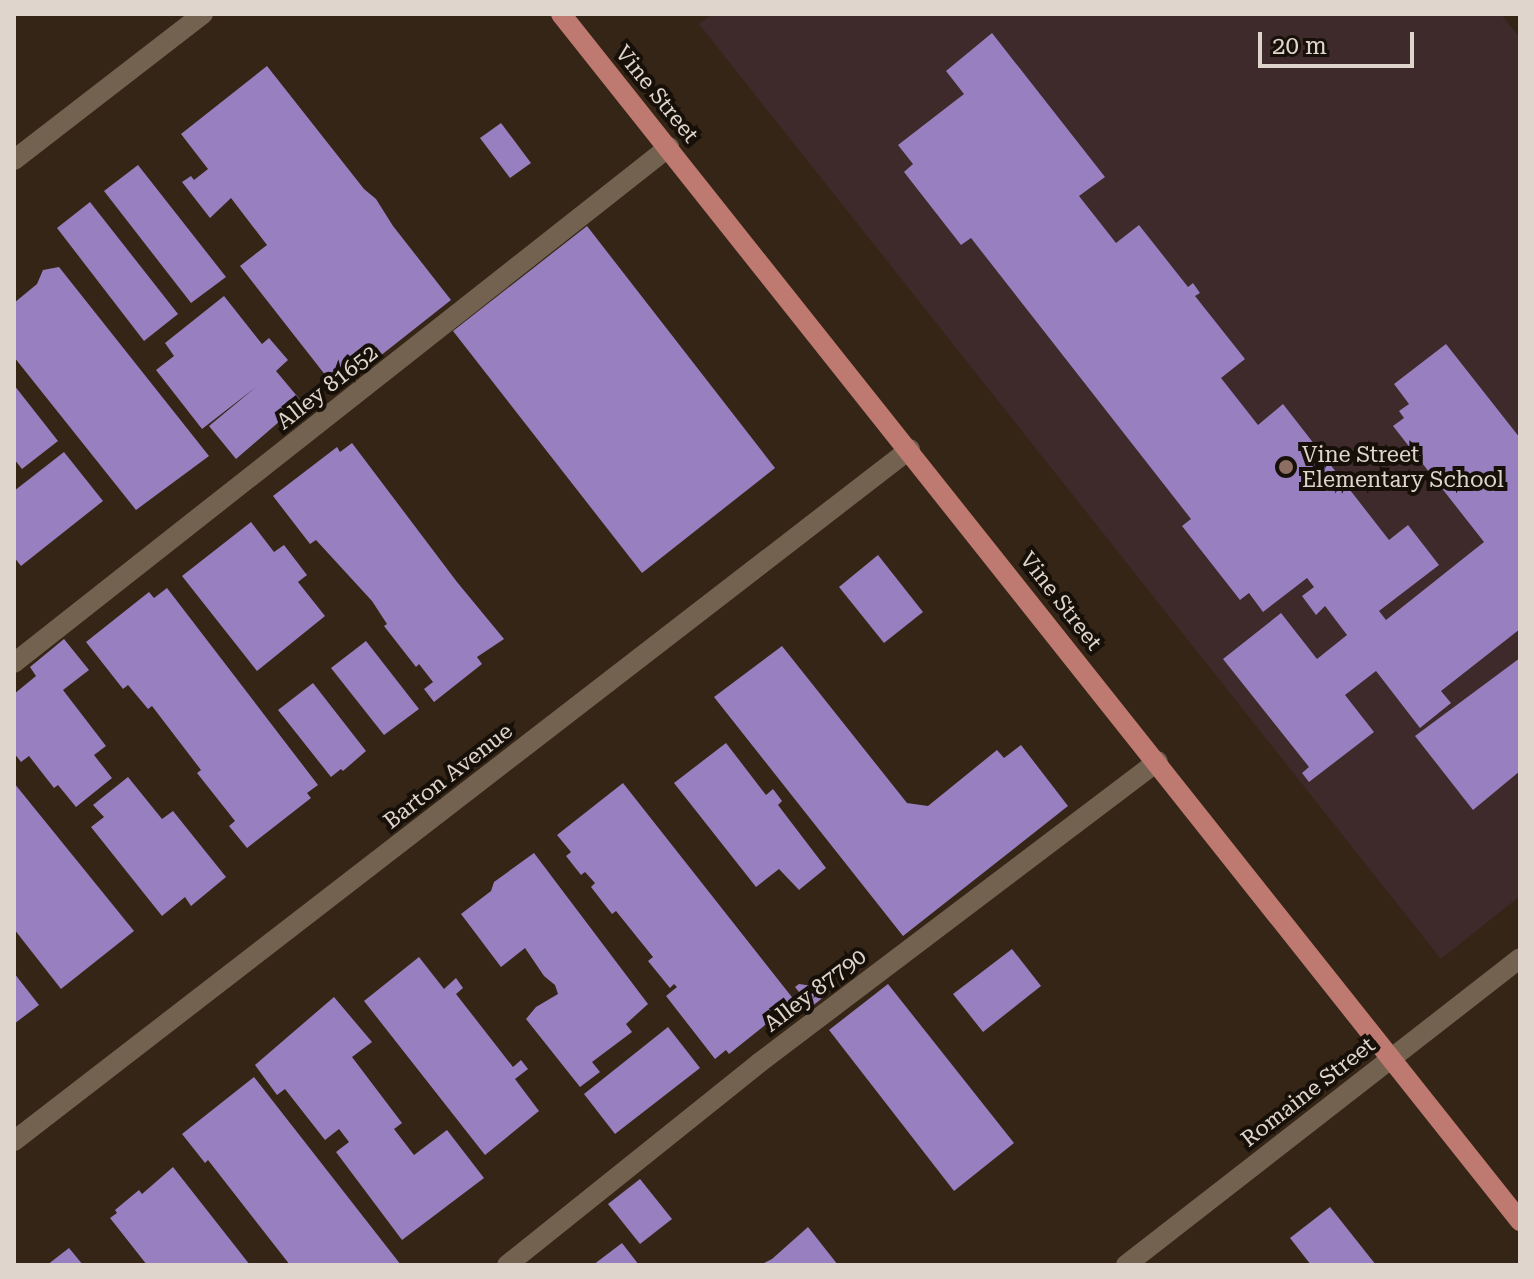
<!DOCTYPE html>
<html>
<head>
<meta charset="utf-8">
<style>
  body { margin:0 }
  #map { position:relative; width:1534px; height:1279px; overflow:hidden; background:#352516; font-family:"Roboto Serif",serif }
  div>[style] { position:absolute }
  .education>* { inset:0; background:#3e2a2b }
  .building>* { inset:0; background:#987fbf }
  .minor>* { height:20px; margin:-10px; padding:0 10px; transform-origin:10px; border-radius:10px; background:#746251 }
  .major>* { height:20px; margin:-10px; padding:0 10px; transform-origin:10px; border-radius:10px; background:#be7970 }
  .dots>* { width:22px; height:22px; translate:-50% -50%; box-sizing:border-box; border:4px solid #171009; border-radius:50% }
  span { translate:-50% -50%; white-space:nowrap; text-align:center; line-height:1.15; -webkit-text-stroke:8px #171009; paint-order:stroke }
  .street-label { font-size:22px; color:#e0d5cc }
  .poi-label { font-size:22px; color:#e0d5cc }
  .left { translate:0 -50%; text-align:left }
  .frame { position:absolute; inset:0; border:16px solid #e0d5cc; pointer-events:none }
  .scale { position:absolute; left:1258px; top:32px; width:156px; height:36px; box-sizing:border-box; border:4px solid #e0d5cc; border-top:0; padding-left:10px; font-size:24px; line-height:28px; white-space:nowrap; color:#e0d5cc; -webkit-text-stroke:6px #171009; paint-order:stroke }
</style>
</head>
<body>
<div id="map">
  <div class="education">
    <i style="clip-path:polygon(712px 14px,1501px 14px,1520px 38px,1520px 896px,1441px 959px,699px 24px)"></i>
  </div>
  <div class="building">
    <i style="clip-path:polygon(992px 33px,1105px 177px,1079px 196px,1116px 243px,1139px 225px,1188px 287px,1193px 283px,1200px 293px,1195px 296px,1245px 359px,1221px 378px,1258px 425px,1283px 404px,1389px 540px,1408px 525px,1439px 565px,1379px 611px,1386px 620px,1484px 542px,1393px 426px,1404px 418px,1399px 411px,1409px 404px,1394px 384px,1446px 344px,1520px 438px,1520px 629px,1441px 691px,1451px 703px,1420px 728px,1376px 671px,1345px 695px,1374px 732px,1309px 782px,1302px 773px,1309px 767px,1223px 659px,1281px 613px,1317px 659px,1347px 635px,1325px 606px,1316px 615px,1302px 596px,1314px 587px,1307px 578px,1263px 612px,1249px 593px,1240px 600px,1182px 526px,1191px 519px,971px 238px,961px 245px,904px 172px,913px 164px,898px 145px,964px 94px,946px 71px)"></i>
    <i style="clip-path:polygon(267px 66px,364px 189px,376px 199px,393px 226px,451px 300px,337px 390px,240px 266px,267px 245px,231px 198px,210px 218px,182px 182px,191px 176px,194px 180px,208px 169px,181px 134px)"></i>
    <i style="clip-path:polygon(501px 123px,531px 163px,510px 178px,480px 138px)"></i>
    <i style="clip-path:polygon(138px 165px,226px 277px,191px 303px,104px 191px)"></i>
    <i style="clip-path:polygon(90px 202px,178px 314px,144px 341px,57px 228px)"></i>
    <i style="clip-path:polygon(587px 226px,775px 468px,642px 573px,453px 331px)"></i>
    <i style="clip-path:polygon(59px 267px,209px 456px,136px 510px,14px 357px,14px 303px,37px 284px,43px 270px)"></i>
    <i style="clip-path:polygon(224px 296px,262px 344px,269px 338px,288px 360px,276px 371px,302px 402px,236px 459px,209px 426px,256px 387px,202px 429px,156px 370px,174px 356px,165px 343px)"></i>
    <i style="clip-path:polygon(14px 385px,58px 441px,22px 469px,14px 459px)"></i>
    <i style="clip-path:polygon(352px 443px,457px 582px,504px 639px,477px 657px,482px 664px,434px 702px,424px 689px,433px 682px,419px 664px,416px 667px,384px 626px,387px 624px,372px 601px,316px 540px,310px 544px,273px 496px,337px 447px,340px 452px)"></i>
    <i style="clip-path:polygon(64px 452px,103px 501px,21px 566px,14px 557px,14px 491px)"></i>
    <i style="clip-path:polygon(251px 522px,274px 552px,284px 545px,307px 575px,298px 582px,325px 616px,257px 671px,182px 576px)"></i>
    <i style="clip-path:polygon(878px 555px,923px 612px,884px 643px,839px 587px)"></i>
    <i style="clip-path:polygon(167px 588px,318px 785px,307px 793px,311px 798px,247px 848px,229px 826px,235px 821px,197px 773px,201px 770px,152px 706px,148px 709px,128px 685px,123px 689px,86px 642px,149px 592px,154px 598px)"></i>
    <i style="clip-path:polygon(64px 639px,89px 670px,63px 690px,106px 746px,94px 755px,112px 778px,76px 807px,58px 785px,54px 788px,29px 756px,21px 762px,14px 753px,14px 694px,36px 676px,30px 667px)"></i>
    <i style="clip-path:polygon(366px 641px,419px 709px,384px 735px,331px 668px)"></i>
    <i style="clip-path:polygon(782px 646px,907px 803px,928px 806px,997px 750px,1004px 758px,1021px 745px,1068px 806px,903px 936px,714px 697px)"></i>
    <i style="clip-path:polygon(1520px 658px,1520px 771px,1473px 810px,1415px 736px)"></i>
    <i style="clip-path:polygon(313px 683px,366px 751px,343px 771px,341px 769px,331px 777px,278px 710px)"></i>
    <i style="clip-path:polygon(726px 743px,766px 795px,773px 789px,782px 801px,778px 805px,826px 868px,799px 890px,779px 869px,756px 887px,674px 783px)"></i>
    <i style="clip-path:polygon(128px 777px,162px 819px,173px 811px,226px 877px,191px 906px,185px 897px,162px 916px,91px 827px,104px 817px,93px 805px)"></i>
    <i style="clip-path:polygon(14px 783px,134px 931px,61px 989px,14px 929px)"></i>
    <i style="clip-path:polygon(623px 783px,795px 1001px,729px 1054px,726px 1050px,715px 1059px,666px 996px,677px 987px,674px 984px,670px 988px,648px 961px,653px 957px,616px 911px,612px 914px,591px 887px,595px 883px,585px 872px,581px 875px,566px 856px,571px 852px,557px 835px)"></i>
    <i style="clip-path:polygon(534px 853px,648px 1004px,626px 1024px,632px 1032px,592px 1062px,600px 1072px,580px 1087px,526px 1019px,536px 1007px,558px 994px,555px 985px,544px 976px,525px 948px,501px 967px,461px 914px,491px 891px,494px 882px)"></i>
    <i style="clip-path:polygon(1012px 949px,1041px 986px,983px 1032px,953px 994px)"></i>
    <i style="clip-path:polygon(419px 957px,444px 989px,456px 978px,463px 988px,456px 994px,513px 1067px,521px 1060px,528px 1069px,515px 1079px,539px 1111px,485px 1155px,364px 1001px)"></i>
    <i style="clip-path:polygon(14px 973px,39px 1005px,14px 1024px)"></i>
    <i style="clip-path:polygon(799px 984px,834px 989px,811px 1007px,795px 987px)"></i>
    <i style="clip-path:polygon(888px 984px,1014px 1143px,954px 1191px,829px 1030px)"></i>
    <i style="clip-path:polygon(334px 997px,372px 1042px,352px 1057px,402px 1123px,394px 1129px,414px 1155px,447px 1130px,484px 1178px,402px 1240px,336px 1152px,349px 1142px,339px 1129px,325px 1140px,285px 1089px,277px 1095px,255px 1065px)"></i>
    <i style="clip-path:polygon(668px 1027px,700px 1068px,615px 1134px,584px 1094px)"></i>
    <i style="clip-path:polygon(254px 1077px,401px 1265px,290px 1265px,208px 1160px,205px 1163px,182px 1134px)"></i>
    <i style="clip-path:polygon(173px 1167px,250px 1265px,147px 1265px,110px 1218px,117px 1213px,115px 1210px,139px 1190px,142px 1194px)"></i>
    <i style="clip-path:polygon(640px 1179px,672px 1219px,640px 1244px,608px 1204px)"></i>
    <i style="clip-path:polygon(1330px 1207px,1376px 1265px,1311px 1265px,1290px 1238px)"></i>
    <i style="clip-path:polygon(808px 1227px,838px 1265px,760px 1265px,772px 1259px)"></i>
    <i style="clip-path:polygon(622px 1243px,639px 1265px,593px 1265px)"></i>
    <i style="clip-path:polygon(69px 1248px,83px 1265px,47px 1265px)"></i>
  </div>
  <div class="minor">
    <i style="left:14px;top:160px;width:239px;rotate:-37.7deg"></i>
    <i style="left:14px;top:663px;width:834px;rotate:-38.23deg"></i>
    <i style="left:14px;top:1141px;width:1132px;rotate:-37.68deg"></i>
    <i style="left:507px;top:1265px;width:323px;rotate:-38.7deg"></i>
    <i style="left:759px;top:1063px;width:500px;rotate:-37.12deg"></i>
    <i style="left:1126px;top:1265px;width:499px;rotate:-37.9deg"></i>
  </div>
  <div class="major">
    <i style="left:561px;top:14px;width:1542px;rotate:51.53deg"></i>
  </div>
  <div class="dots">
    <i style="left:1286px;top:467px;background:#8d6e63"></i>
  </div>
  <div class="street-label">
    <span style="left:657px;top:94px;rotate:51deg">Vine Street</span>
    <span style="left:327px;top:387px;rotate:-38deg">Alley 81652</span>
    <span style="left:1061px;top:601px;rotate:52deg">Vine Street</span>
    <span style="left:448px;top:776px;rotate:-38deg">Barton Avenue</span>
    <span style="left:815px;top:990px;rotate:-37deg">Alley 87790</span>
    <span style="left:1308px;top:1092px;rotate:-38deg">Romaine Street</span>
  </div>
  <div class="poi-label">
    <span class="left" style="left:1302px;top:467px">Vine Street<br>Elementary School</span>
  </div>
  <div class="frame"></div>
  <div class="scale">20 m</div>
</div>
</body>
</html>
